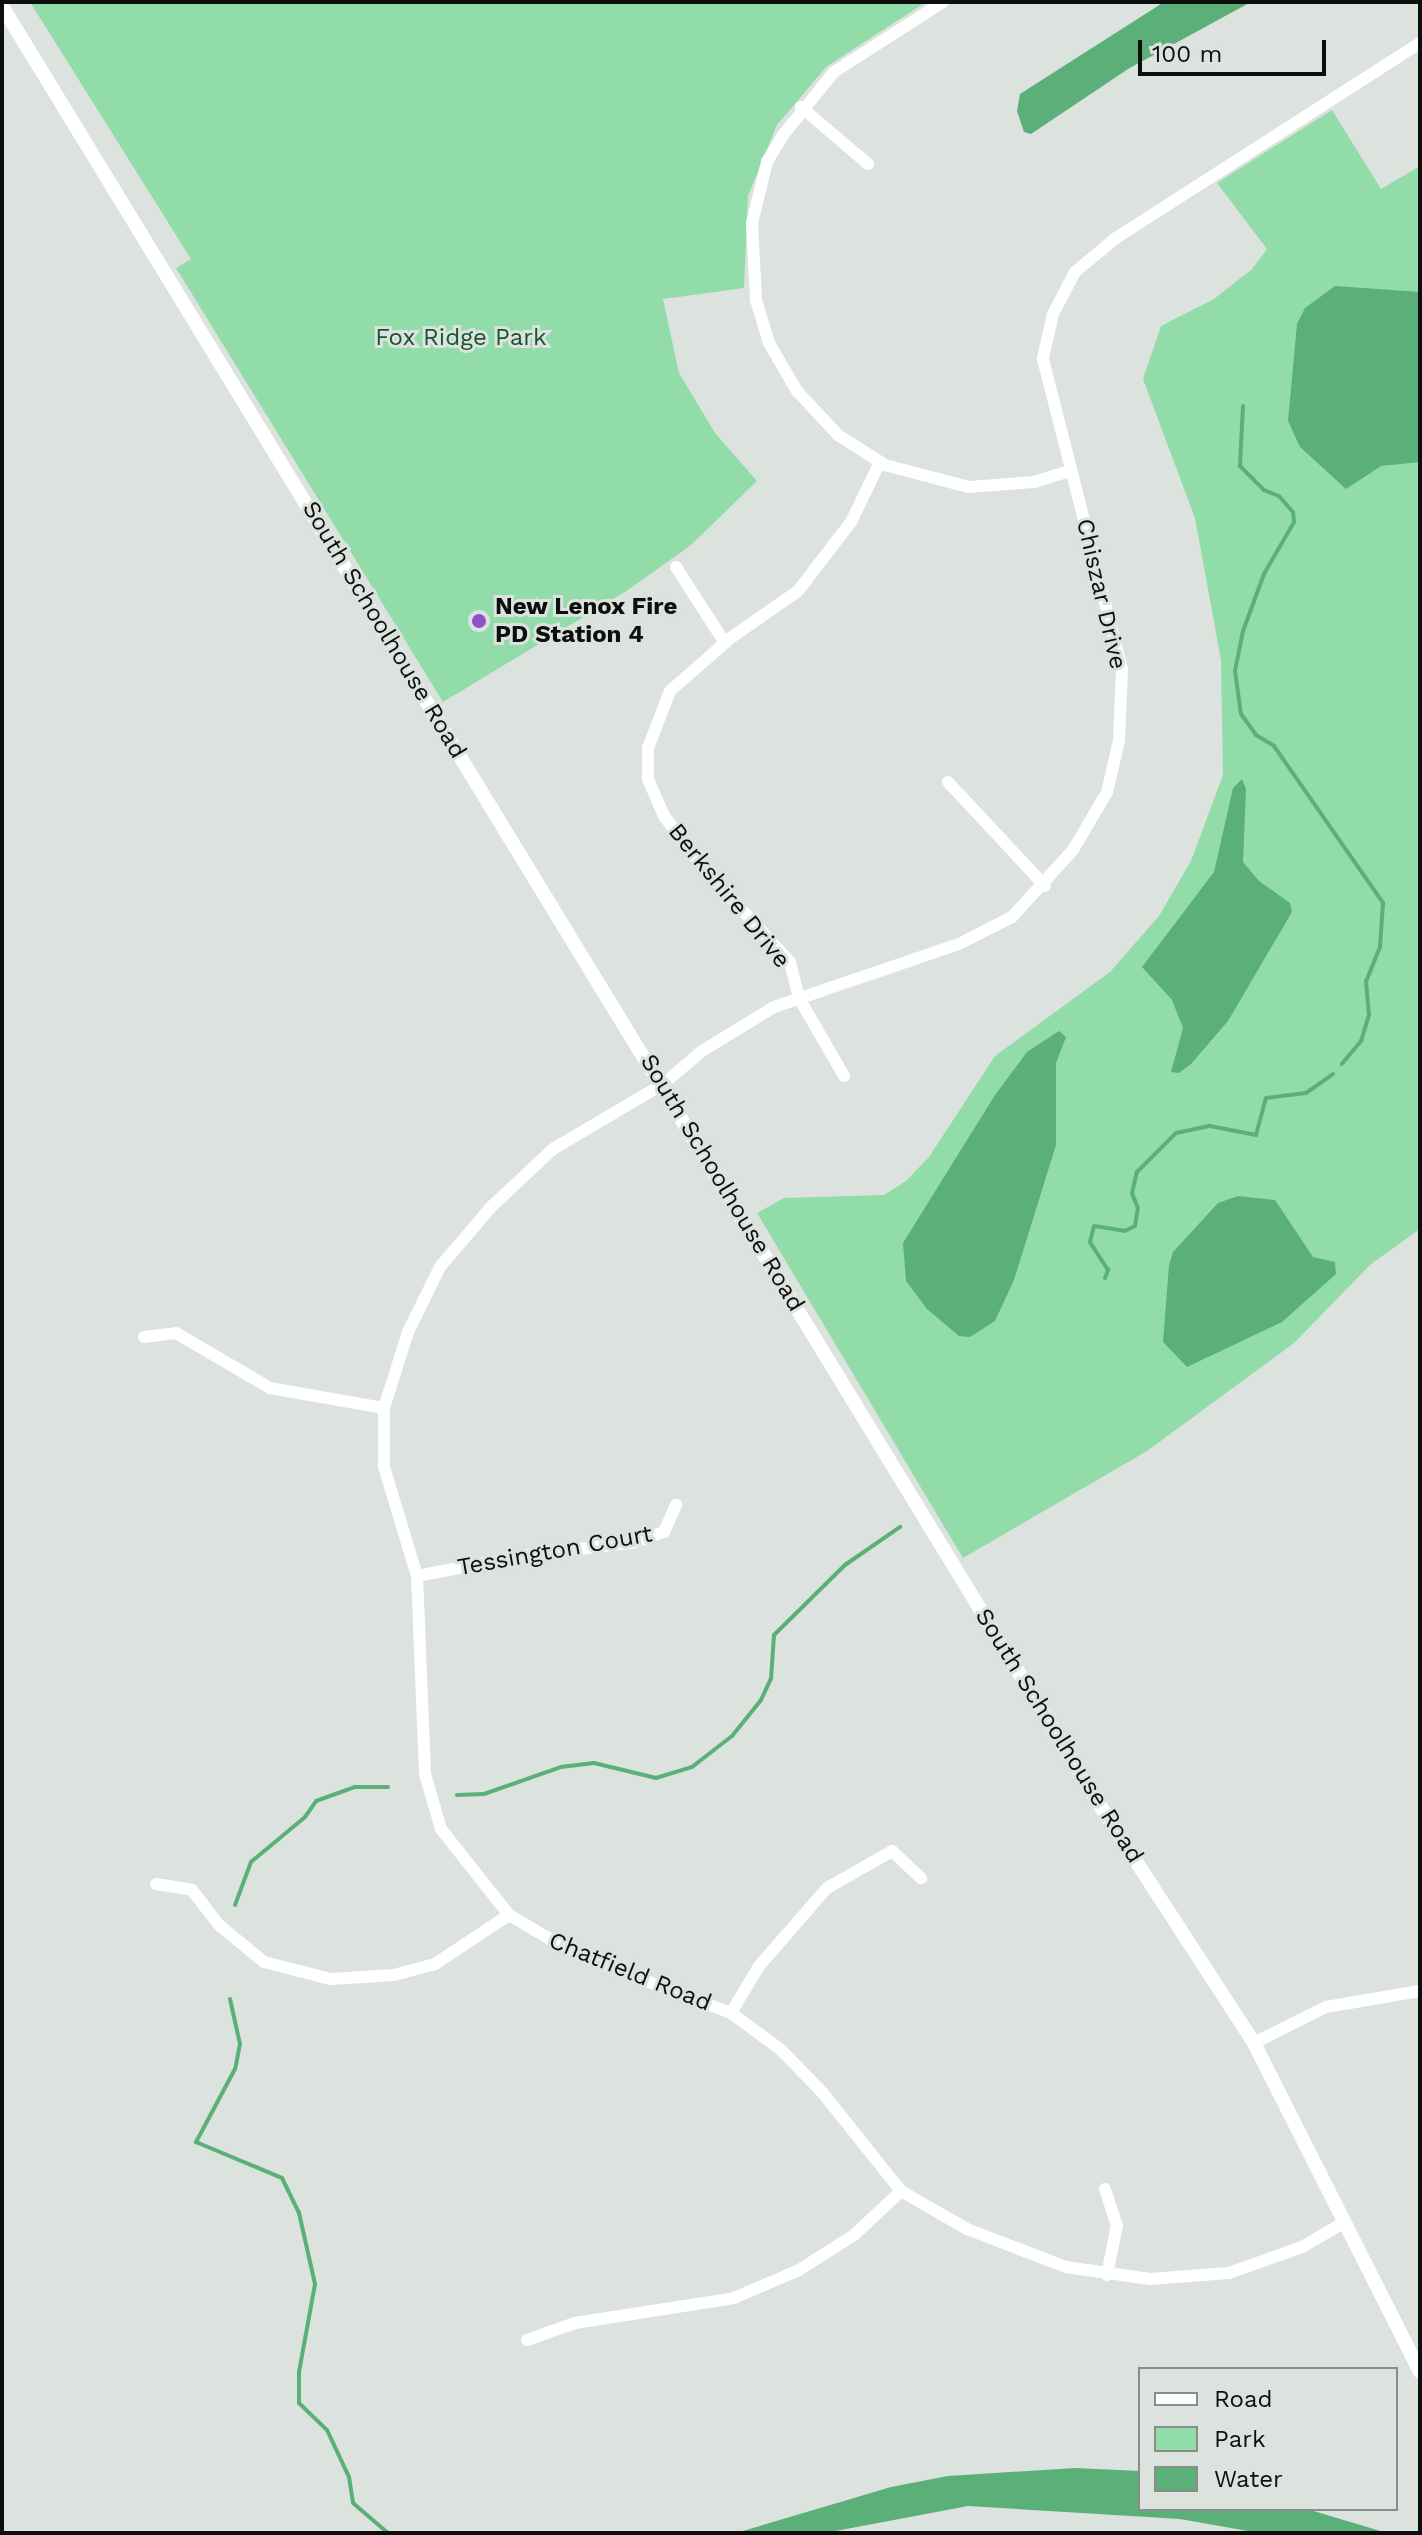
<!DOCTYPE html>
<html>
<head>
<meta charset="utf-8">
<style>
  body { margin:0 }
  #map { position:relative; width:1422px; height:2535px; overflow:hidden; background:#dce2dd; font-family:"Work Sans",sans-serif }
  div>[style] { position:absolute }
  .green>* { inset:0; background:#92dca9 }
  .water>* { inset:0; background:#5bb079 }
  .stream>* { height:4px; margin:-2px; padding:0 2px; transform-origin:2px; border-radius:2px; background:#5bb079 }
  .minor>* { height:12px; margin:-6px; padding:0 6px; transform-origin:6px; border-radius:6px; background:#fff }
  .tertiary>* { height:14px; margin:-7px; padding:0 7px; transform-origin:7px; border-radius:7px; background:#fff }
  .dots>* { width:22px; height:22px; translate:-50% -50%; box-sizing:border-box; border:4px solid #dce2dd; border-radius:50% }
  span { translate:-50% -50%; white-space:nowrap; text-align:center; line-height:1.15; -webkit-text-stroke:6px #dce2dd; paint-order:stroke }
  .park-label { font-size:24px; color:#165530 }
  .street-label { font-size:24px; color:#0d0f0d }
  .poi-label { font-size:24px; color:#0d0f0d; font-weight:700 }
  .left { translate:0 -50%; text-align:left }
  .frame { position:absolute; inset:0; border:4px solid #0d0f0d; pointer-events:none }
  .legend { position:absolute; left:1138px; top:2367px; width:260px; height:144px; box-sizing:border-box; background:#dce2dd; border:2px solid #898e8a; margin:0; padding:10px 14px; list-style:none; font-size:24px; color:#0d0f0d }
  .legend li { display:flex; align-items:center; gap:16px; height:40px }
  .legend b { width:40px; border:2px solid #898e8a }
  .scale { position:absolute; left:1138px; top:40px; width:188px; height:36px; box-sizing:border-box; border:4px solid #0d0f0d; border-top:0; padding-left:10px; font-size:24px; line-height:28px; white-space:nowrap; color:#0d0f0d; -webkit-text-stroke:6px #dce2dd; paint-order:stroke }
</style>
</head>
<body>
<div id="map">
  <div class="green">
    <i style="clip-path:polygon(30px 2px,926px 2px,826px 67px,777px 125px,748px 196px,744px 288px,663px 299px,679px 373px,715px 433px,757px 481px,691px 545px,628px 590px,443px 702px,176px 268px,191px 259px)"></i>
    <i style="clip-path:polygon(1332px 110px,1381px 189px,1420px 166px,1420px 1229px,1371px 1264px,1294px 1343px,1147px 1451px,963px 1558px,757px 1213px,784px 1198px,884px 1195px,906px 1181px,929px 1157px,995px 1056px,1110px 972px,1159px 916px,1191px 861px,1223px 775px,1221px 660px,1195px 518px,1143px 379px,1161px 326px,1214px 299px,1252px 269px,1267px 249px,1217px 183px)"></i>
  </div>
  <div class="water">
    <i style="clip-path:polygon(1164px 2px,1251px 2px,1128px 69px,1031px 134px,1024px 132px,1017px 111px,1020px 94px)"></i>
    <i style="clip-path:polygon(1335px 286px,1420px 292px,1420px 462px,1381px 466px,1346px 489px,1300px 447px,1288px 421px,1297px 324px,1305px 308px)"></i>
    <i style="clip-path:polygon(1242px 779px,1246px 789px,1243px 862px,1259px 881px,1290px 903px,1292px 912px,1228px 1021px,1191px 1064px,1179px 1073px,1171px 1072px,1183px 1028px,1172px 1000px,1142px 967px,1214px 872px,1233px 788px)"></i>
    <i style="clip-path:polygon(1059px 1031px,1066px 1037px,1056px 1063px,1056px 1145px,1014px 1280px,995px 1321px,970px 1337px,959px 1336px,927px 1309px,906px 1281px,903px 1243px,995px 1095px,1027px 1052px)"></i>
    <i style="clip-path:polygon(1238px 1196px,1275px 1200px,1313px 1257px,1335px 1262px,1336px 1274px,1282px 1322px,1187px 1367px,1163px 1342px,1169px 1265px,1173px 1252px,1218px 1203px)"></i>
    <i style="clip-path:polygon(1075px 2468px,1140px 2471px,1140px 2509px,1307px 2509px,1387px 2533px,1259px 2533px,1180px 2519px,968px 2506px,825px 2533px,736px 2533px,891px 2487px,948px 2476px)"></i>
  </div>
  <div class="stream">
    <i style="left:1243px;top:406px;width:60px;rotate:92.9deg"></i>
    <i style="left:1240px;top:466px;width:34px;rotate:45deg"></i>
    <i style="left:1264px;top:490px;width:16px;rotate:22deg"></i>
    <i style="left:1279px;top:496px;width:21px;rotate:49deg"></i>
    <i style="left:1293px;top:512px;width:10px;rotate:84deg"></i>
    <i style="left:1294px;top:522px;width:60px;rotate:120deg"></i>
    <i style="left:1264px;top:574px;width:61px;rotate:110.2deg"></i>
    <i style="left:1243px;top:631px;width:41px;rotate:101.3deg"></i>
    <i style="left:1235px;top:671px;width:43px;rotate:82.1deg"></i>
    <i style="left:1241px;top:714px;width:26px;rotate:54deg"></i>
    <i style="left:1256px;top:735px;width:21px;rotate:31deg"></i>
    <i style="left:1274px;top:746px;width:191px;rotate:55.2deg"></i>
    <i style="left:1383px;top:903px;width:44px;rotate:93.9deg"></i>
    <i style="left:1380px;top:947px;width:37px;rotate:112deg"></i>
    <i style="left:1366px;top:981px;width:34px;rotate:85deg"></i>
    <i style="left:1369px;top:1015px;width:27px;rotate:107deg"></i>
    <i style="left:1361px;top:1041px;width:30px;rotate:130deg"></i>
    <i style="left:1105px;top:1278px;width:9px;rotate:-69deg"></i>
    <i style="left:1108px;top:1270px;width:33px;rotate:-123deg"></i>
    <i style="left:1090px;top:1242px;width:16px;rotate:-76deg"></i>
    <i style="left:1094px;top:1226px;width:31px;rotate:9deg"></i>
    <i style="left:1125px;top:1231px;width:11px;rotate:-27deg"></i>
    <i style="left:1135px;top:1226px;width:18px;rotate:-81deg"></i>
    <i style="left:1138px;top:1208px;width:16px;rotate:-112deg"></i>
    <i style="left:1132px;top:1193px;width:22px;rotate:-77deg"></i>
    <i style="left:1137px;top:1172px;width:55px;rotate:-45deg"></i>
    <i style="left:1176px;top:1133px;width:35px;rotate:-12deg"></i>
    <i style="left:1210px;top:1126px;width:47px;rotate:11.1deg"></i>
    <i style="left:1256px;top:1135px;width:38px;rotate:-75deg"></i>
    <i style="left:1266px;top:1098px;width:40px;rotate:-7.1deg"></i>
    <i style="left:1306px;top:1093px;width:33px;rotate:-35deg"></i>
    <i style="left:457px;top:1795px;width:27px;rotate:-2deg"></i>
    <i style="left:484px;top:1794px;width:82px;rotate:-19.3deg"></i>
    <i style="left:561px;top:1767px;width:33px;rotate:-7deg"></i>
    <i style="left:594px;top:1763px;width:64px;rotate:13.6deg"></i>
    <i style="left:656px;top:1778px;width:38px;rotate:-17deg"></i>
    <i style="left:692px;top:1767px;width:51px;rotate:-37.8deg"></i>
    <i style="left:732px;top:1736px;width:46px;rotate:-51.1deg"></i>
    <i style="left:761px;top:1700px;width:23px;rotate:-65deg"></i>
    <i style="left:771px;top:1679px;width:44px;rotate:-86.1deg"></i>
    <i style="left:774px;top:1635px;width:100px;rotate:-44.6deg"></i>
    <i style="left:845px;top:1565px;width:67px;rotate:-34.6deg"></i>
    <i style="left:235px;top:1905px;width:46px;rotate:-69.6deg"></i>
    <i style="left:251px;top:1862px;width:70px;rotate:-39.8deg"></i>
    <i style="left:305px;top:1817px;width:19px;rotate:-55deg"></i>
    <i style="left:316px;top:1801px;width:41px;rotate:-19.7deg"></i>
    <i style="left:355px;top:1787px;width:33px"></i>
    <i style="left:230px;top:1999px;width:46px;rotate:77.5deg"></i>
    <i style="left:240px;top:2044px;width:25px;rotate:101deg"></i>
    <i style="left:235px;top:2069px;width:83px;rotate:118.1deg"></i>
    <i style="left:196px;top:2142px;width:93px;rotate:22.7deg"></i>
    <i style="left:282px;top:2178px;width:39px;rotate:64deg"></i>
    <i style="left:299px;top:2213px;width:73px;rotate:77.3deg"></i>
    <i style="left:315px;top:2284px;width:89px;rotate:100.3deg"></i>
    <i style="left:299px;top:2372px;width:31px;rotate:90deg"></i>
    <i style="left:299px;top:2403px;width:39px;rotate:44deg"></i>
    <i style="left:327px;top:2430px;width:52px;rotate:64.9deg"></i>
    <i style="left:349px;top:2477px;width:26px;rotate:81deg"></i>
    <i style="left:353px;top:2503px;width:46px;rotate:40.6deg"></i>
  </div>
  <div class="minor">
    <i style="left:943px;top:2px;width:130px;rotate:147.3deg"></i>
    <i style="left:834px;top:72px;width:81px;rotate:129deg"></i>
    <i style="left:783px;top:135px;width:31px;rotate:121deg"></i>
    <i style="left:767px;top:162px;width:63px;rotate:103.8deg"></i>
    <i style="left:752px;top:223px;width:77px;rotate:87deg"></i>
    <i style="left:756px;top:300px;width:45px;rotate:73.2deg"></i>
    <i style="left:769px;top:343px;width:56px;rotate:59.7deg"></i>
    <i style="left:797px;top:391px;width:60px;rotate:47deg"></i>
    <i style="left:838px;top:435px;width:56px;rotate:32.6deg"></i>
    <i style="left:885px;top:465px;width:87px;rotate:14.7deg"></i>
    <i style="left:969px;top:487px;width:65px;rotate:-4.4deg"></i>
    <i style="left:1034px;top:482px;width:39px;rotate:-17deg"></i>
    <i style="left:801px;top:107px;width:88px;rotate:40.4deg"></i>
    <i style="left:676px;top:567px;width:90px;rotate:57.2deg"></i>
    <i style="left:948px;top:782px;width:142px;rotate:47deg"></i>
    <i style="left:844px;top:1076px;width:90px;rotate:-120deg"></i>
    <i style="left:799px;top:998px;width:37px;rotate:-104deg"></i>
    <i style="left:790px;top:962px;width:125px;rotate:-132.7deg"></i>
    <i style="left:705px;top:870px;width:68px;rotate:-127.2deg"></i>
    <i style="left:664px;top:816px;width:40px;rotate:-113.4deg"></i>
    <i style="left:648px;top:779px;width:31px;rotate:-90deg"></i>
    <i style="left:648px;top:748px;width:61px;rotate:-68.9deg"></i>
    <i style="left:670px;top:691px;width:82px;rotate:-41.1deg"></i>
    <i style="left:732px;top:637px;width:80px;rotate:-34.9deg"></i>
    <i style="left:798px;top:591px;width:87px;rotate:-52.5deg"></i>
    <i style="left:851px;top:522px;width:67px;rotate:-64.2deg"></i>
    <i style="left:144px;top:1337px;width:32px;rotate:-7deg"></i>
    <i style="left:176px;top:1333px;width:109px;rotate:30.3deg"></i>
    <i style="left:270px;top:1388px;width:116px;rotate:10deg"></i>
    <i style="left:417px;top:1576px;width:111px;rotate:-10.9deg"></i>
    <i style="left:526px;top:1555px;width:107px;rotate:-6.5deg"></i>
    <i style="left:632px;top:1543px;width:34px;rotate:-19deg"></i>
    <i style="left:664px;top:1532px;width:30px;rotate:-66deg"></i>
    <i style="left:156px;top:1884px;width:36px;rotate:9deg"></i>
    <i style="left:192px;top:1890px;width:44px;rotate:52.4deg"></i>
    <i style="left:219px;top:1925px;width:58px;rotate:39.4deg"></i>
    <i style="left:264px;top:1962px;width:68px;rotate:14.4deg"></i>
    <i style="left:330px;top:1979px;width:64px;rotate:-3.6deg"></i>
    <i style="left:394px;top:1975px;width:42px;rotate:-15deg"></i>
    <i style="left:435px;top:1964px;width:89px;rotate:-33.5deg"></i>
    <i style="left:731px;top:2013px;width:55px;rotate:-59.2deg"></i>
    <i style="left:759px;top:1966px;width:103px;rotate:-48.9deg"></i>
    <i style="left:827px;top:1888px;width:75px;rotate:-29.6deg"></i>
    <i style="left:892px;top:1851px;width:40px;rotate:43deg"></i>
    <i style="left:1254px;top:2043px;width:80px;rotate:-26.6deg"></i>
    <i style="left:1326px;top:2007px;width:95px;rotate:-9.7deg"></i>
    <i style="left:1105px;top:2189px;width:38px;rotate:72deg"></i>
    <i style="left:1117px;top:2225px;width:51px;rotate:101.3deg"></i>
    <i style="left:1343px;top:2223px;width:48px;rotate:149.7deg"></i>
    <i style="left:1302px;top:2247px;width:77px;rotate:160.4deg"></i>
    <i style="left:1229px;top:2273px;width:79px;rotate:175.7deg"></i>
    <i style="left:1150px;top:2279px;width:85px;rotate:-171.9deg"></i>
    <i style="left:1066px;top:2267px;width:106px;rotate:-159deg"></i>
    <i style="left:967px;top:2229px;width:76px;rotate:-150.1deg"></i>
    <i style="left:901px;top:2191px;width:127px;rotate:-128.6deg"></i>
    <i style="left:822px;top:2092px;width:60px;rotate:-134.3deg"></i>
    <i style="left:780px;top:2049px;width:61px;rotate:-143.7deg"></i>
    <i style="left:731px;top:2013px;width:165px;rotate:-159.4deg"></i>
    <i style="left:577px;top:1955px;width:79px;rotate:-149.5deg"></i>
    <i style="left:509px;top:1915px;width:110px;rotate:-128.3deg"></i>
    <i style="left:441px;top:1829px;width:57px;rotate:-106.2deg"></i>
    <i style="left:425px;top:1774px;width:198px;rotate:-92.3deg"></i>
    <i style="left:417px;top:1576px;width:114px;rotate:-106.8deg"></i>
    <i style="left:384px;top:1467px;width:59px;rotate:-90deg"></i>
    <i style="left:384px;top:1408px;width:80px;rotate:-72.5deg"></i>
    <i style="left:408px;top:1332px;width:72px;rotate:-63.8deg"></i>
    <i style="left:440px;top:1267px;width:77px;rotate:-49.7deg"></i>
    <i style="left:490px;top:1208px;width:86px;rotate:-43.1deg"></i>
    <i style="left:553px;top:1149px;width:128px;rotate:-30.6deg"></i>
    <i style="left:663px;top:1084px;width:51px;rotate:-40.2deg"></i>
    <i style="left:702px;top:1051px;width:84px;rotate:-31.4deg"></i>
    <i style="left:774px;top:1007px;width:195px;rotate:-18.8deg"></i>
    <i style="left:959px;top:944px;width:59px;rotate:-27deg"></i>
    <i style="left:1012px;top:917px;width:91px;rotate:-47.7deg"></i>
    <i style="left:1073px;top:850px;width:67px;rotate:-59.6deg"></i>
    <i style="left:1107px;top:792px;width:52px;rotate:-76.8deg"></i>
    <i style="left:1119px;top:741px;width:72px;rotate:-87.6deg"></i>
    <i style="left:1122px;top:669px;width:321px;rotate:-104.3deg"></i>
    <i style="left:1043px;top:358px;width:45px;rotate:-77.2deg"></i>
    <i style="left:1053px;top:314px;width:47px;rotate:-62.4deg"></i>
    <i style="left:1075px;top:272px;width:53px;rotate:-39.7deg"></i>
    <i style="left:1116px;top:238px;width:361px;rotate:-32.7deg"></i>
    <i style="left:527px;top:2340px;width:51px;rotate:-19.5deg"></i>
    <i style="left:575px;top:2323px;width:161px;rotate:-8.9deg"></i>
    <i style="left:734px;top:2298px;width:71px;rotate:-23.3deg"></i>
    <i style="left:799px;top:2270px;width:65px;rotate:-32.5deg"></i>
    <i style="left:854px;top:2235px;width:64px;rotate:-43.1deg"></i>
  </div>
  <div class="tertiary">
    <i style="left:2px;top:6px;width:2116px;rotate:58.61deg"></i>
    <i style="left:1104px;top:1812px;width:275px;rotate:57deg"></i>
    <i style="left:1254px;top:2043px;width:368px;rotate:63.2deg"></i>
  </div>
  <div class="dots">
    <i style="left:479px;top:621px;background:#8d53ca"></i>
  </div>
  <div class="park-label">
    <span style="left:461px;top:338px">Fox Ridge Park</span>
  </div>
  <div class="street-label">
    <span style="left:1101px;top:594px;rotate:77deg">Chiszar Drive</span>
    <span style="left:384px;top:630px;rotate:59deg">South Schoolhouse Road</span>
    <span style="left:729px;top:896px;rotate:51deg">Berkshire Drive</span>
    <span style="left:722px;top:1183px;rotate:59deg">South Schoolhouse Road</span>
    <span style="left:555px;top:1551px;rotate:-10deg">Tessington Court</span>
    <span style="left:1059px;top:1736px;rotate:58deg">South Schoolhouse Road</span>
    <span style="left:630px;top:1972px;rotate:22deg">Chatfield Road</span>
  </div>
  <div class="poi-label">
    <span class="left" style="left:495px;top:621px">New Lenox Fire<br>PD Station 4</span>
  </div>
  <div class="frame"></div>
  <ul class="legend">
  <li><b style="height:10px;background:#fff"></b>Road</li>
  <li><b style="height:22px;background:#92dca9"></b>Park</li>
  <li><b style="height:22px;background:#5bb079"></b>Water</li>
  </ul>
  <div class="scale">100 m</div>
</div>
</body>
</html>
